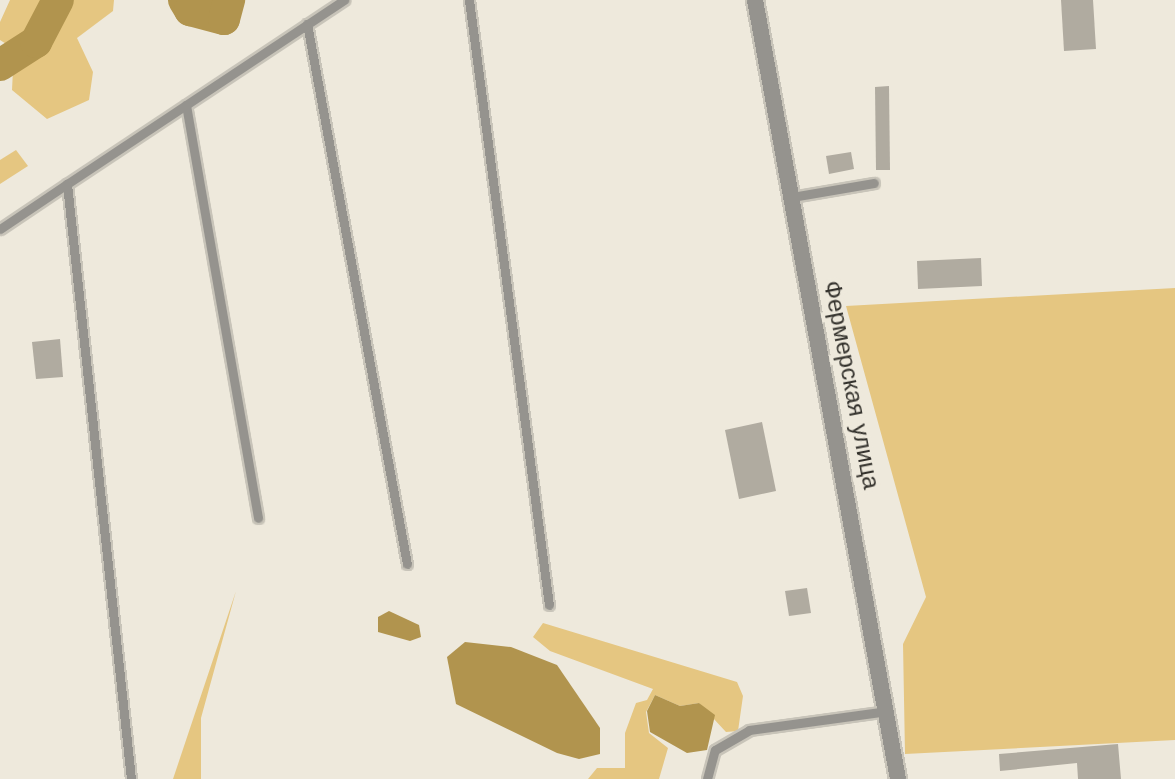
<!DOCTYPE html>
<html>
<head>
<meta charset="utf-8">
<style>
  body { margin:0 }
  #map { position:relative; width:1175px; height:779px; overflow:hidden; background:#eee9dc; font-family:"Work Sans",sans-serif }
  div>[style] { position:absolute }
  .green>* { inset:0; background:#e5c681 }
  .water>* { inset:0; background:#b1944e }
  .river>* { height:32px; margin:-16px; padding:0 16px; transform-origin:16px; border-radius:16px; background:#b1944e }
  .building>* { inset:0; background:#b0aba0 }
  .roads { filter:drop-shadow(2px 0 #c8c4b9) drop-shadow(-2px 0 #c8c4b9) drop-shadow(0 2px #c8c4b9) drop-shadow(0 -2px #c8c4b9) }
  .service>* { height:9px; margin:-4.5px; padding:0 4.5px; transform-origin:4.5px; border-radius:4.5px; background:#95938e }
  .minor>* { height:16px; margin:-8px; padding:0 8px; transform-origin:8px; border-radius:8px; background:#95938e }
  span { translate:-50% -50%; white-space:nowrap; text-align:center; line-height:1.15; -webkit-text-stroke:8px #eee9dc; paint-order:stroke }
  .street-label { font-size:24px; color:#32302b }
</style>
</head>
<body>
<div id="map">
  <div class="green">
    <i style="clip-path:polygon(10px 0,114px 0,113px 11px,77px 38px,93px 72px,89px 100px,47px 119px,12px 90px,14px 49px,0 40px,0 22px)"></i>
    <i style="clip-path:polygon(16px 150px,28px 166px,0 184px,0 160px)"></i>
    <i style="clip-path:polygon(1175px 288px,1175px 740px,905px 754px,903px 644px,926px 597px,846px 306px)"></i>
    <i style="clip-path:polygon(236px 591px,201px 718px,201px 779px,173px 779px)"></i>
    <i style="clip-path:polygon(543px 623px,737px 682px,743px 696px,738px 731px,726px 732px,699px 703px,680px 706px,655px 695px,646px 712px,649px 733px,668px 748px,659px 779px,588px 779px,597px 768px,625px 768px,625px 733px,636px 703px,647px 700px,653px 689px,550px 651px,533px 637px)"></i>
  </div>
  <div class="water">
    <i style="clip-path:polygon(389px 611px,419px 625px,421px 637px,410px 641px,378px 632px,378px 617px)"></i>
    <i style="clip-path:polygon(465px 642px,511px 647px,557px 665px,600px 728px,600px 754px,579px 759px,557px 753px,456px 704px,447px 657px)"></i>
    <i style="clip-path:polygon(655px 695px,680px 706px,699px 703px,715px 715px,707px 750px,687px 753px,650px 732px,647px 711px)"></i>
  </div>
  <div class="river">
    <i style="left:184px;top:0;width:12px;rotate:59deg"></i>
    <i style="left:190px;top:10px;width:35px;rotate:15deg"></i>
    <i style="left:224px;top:19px;width:20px;rotate:-75deg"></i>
    <i style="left:0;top:65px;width:43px;rotate:-32.6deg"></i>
    <i style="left:36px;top:42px;width:47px;rotate:-62.4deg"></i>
  </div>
  <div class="building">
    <i style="clip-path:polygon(1061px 0,1093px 0,1096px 49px,1064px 51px)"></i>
    <i style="clip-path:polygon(889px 86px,890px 170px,876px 170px,875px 87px)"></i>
    <i style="clip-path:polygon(851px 152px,854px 169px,829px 174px,826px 156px)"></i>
    <i style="clip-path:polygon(981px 258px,982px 286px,918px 289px,917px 261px)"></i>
    <i style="clip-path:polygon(60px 339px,63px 377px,36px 379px,32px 342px)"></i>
    <i style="clip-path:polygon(762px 422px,776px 491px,739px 499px,725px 430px)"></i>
    <i style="clip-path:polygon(807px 588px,811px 613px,789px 616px,785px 591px)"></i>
    <i style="clip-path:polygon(1118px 744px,1121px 779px,1078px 779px,1077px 763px,1000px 771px,999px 754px)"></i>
  </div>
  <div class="roads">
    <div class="service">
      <i style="left:469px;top:0;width:610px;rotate:82.47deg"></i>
      <i style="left:307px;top:24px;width:549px;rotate:79.51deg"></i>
      <i style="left:186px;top:105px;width:419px;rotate:80.1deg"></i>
      <i style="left:67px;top:184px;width:333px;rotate:-33.6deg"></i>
      <i style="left:792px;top:197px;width:83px;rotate:-9.7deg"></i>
      <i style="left:0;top:229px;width:81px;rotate:-33.9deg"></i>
      <i style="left:67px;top:184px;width:598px;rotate:83.86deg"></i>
      <i style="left:707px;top:779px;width:30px;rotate:-75deg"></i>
      <i style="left:715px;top:750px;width:39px;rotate:-30deg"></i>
      <i style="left:749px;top:730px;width:140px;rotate:-7.8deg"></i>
    </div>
    <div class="minor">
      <i style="left:755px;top:0;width:792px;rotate:79.6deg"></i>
    </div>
  </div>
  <div class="street-label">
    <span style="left:851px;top:385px;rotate:79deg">Фермерская улица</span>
  </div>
</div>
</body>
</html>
